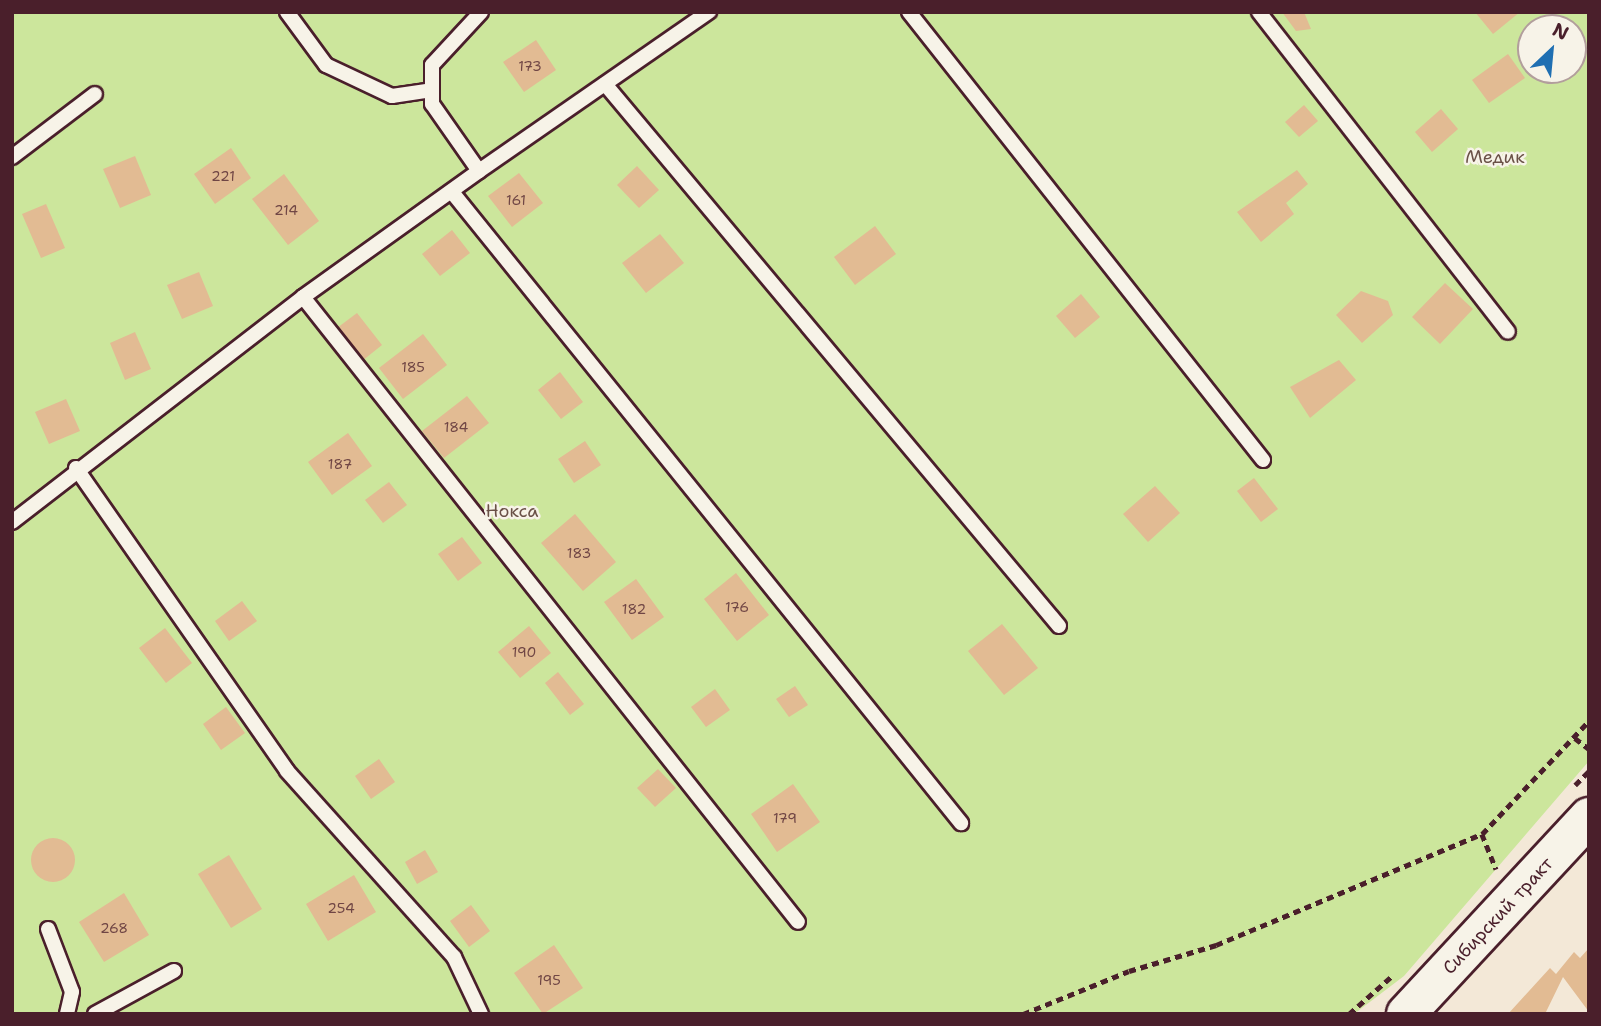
<!DOCTYPE html>
<html>
<head>
<meta charset="utf-8">
<style>
  body { margin:0 }
  #map { position:relative; width:1601px; height:1026px; overflow:hidden; background:#f3e8d7; font-family:"Shantell Sans",sans-serif }
  div>[style] { position:absolute }
  .green>* { inset:0; background:#cce69c }
  .building>* { inset:0; background:#e2bb93 }
  .round { border-radius:50% }
  .path>* { height:4.5px; margin-top:-2.25px; transform-origin:0; background:repeating-linear-gradient(90deg,#4a1f2b 0 7px,transparent 0 12px) }
  .roads { filter:drop-shadow(2px 0 #4a1f2b) drop-shadow(-2px 0 #4a1f2b) drop-shadow(0 2px #4a1f2b) drop-shadow(0 -2px #4a1f2b) }
  .service>* { height:14px; margin:-7px; padding:0 7px; transform-origin:7px; border-radius:7px; background:#f7f3e8 }
  .primary>* { height:38px; margin:-19px; padding:0 19px; transform-origin:19px; border-radius:19px; background:#f7f3e8 }
  span { translate:-50% -50%; white-space:nowrap; text-align:center; line-height:1.15; -webkit-text-stroke:5px #f7f3e8; paint-order:stroke }
  .number-label { font-size:14px; color:#704645 }
  .number-label span { -webkit-text-stroke-width:0 }
  .park-label { font-size:18px; color:#6a5147 }
  .street-label { font-size:18px; color:#4a1f2b }
  .frame { position:absolute; inset:0; border:14px solid #4a1f2b; pointer-events:none }
  .north { position:absolute; left:1517px; top:14px; width:70px; height:70px; box-sizing:border-box; background:#f7f3e8; border:2px solid #b29e9c; border-radius:50%; rotate:26deg; font-size:19px; font-weight:700; line-height:28px; text-align:center; color:#4a1f2b }
  .north::after { content:''; display:block; margin:auto; width:24px; height:32px; background:#1f6fb2; clip-path:polygon(50% 0,100% 100%,50% 72%,0 100%) }
</style>
</head>
<body>
<div id="map">
  <div class="green">
    <i style="clip-path:polygon(evenodd,12px 12px,1589px 12px,1589px 761px,1404px 976px,1354px 1014px,12px 1014px,12px 12px,1531px 28px,1573px 28px,1573px 70px,1531px 70px,1531px 28px)"></i>
  </div>
  <div class="building">
    <i style="clip-path:polygon(1282px 12px,1304px 12px,1311px 29px,1296px 31px)"></i>
    <i style="clip-path:polygon(1475px 12px,1520px 12px,1493px 34px)"></i>
    <i style="clip-path:polygon(536px 40px,556px 70px,524px 92px,503px 62px)"></i>
    <i style="clip-path:polygon(1508px 54px,1525px 78px,1489px 103px,1472px 80px)"></i>
    <i style="clip-path:polygon(1304px 105px,1318px 121px,1299px 137px,1285px 122px)"></i>
    <i style="clip-path:polygon(1441px 109px,1458px 129px,1432px 152px,1415px 132px)"></i>
    <i style="clip-path:polygon(231px 148px,251px 178px,215px 204px,194px 174px)"></i>
    <i style="clip-path:polygon(135px 156px,151px 195px,120px 208px,103px 169px)"></i>
    <i style="clip-path:polygon(637px 166px,659px 190px,639px 208px,617px 185px)"></i>
    <i style="clip-path:polygon(1297px 170px,1308px 184px,1286px 203px,1294px 214px,1261px 242px,1237px 212px)"></i>
    <i style="clip-path:polygon(519px 173px,543px 203px,512px 227px,488px 196px)"></i>
    <i style="clip-path:polygon(284px 174px,319px 221px,288px 245px,252px 199px)"></i>
    <i style="clip-path:polygon(46px 204px,65px 248px,41px 258px,22px 214px)"></i>
    <i style="clip-path:polygon(875px 226px,896px 254px,855px 285px,834px 257px)"></i>
    <i style="clip-path:polygon(452px 230px,470px 253px,440px 276px,422px 254px)"></i>
    <i style="clip-path:polygon(660px 234px,684px 263px,646px 293px,622px 263px)"></i>
    <i style="clip-path:polygon(199px 272px,213px 306px,182px 319px,167px 285px)"></i>
    <i style="clip-path:polygon(1445px 283px,1473px 309px,1440px 344px,1412px 317px)"></i>
    <i style="clip-path:polygon(1361px 291px,1388px 301px,1393px 315px,1362px 343px,1336px 315px)"></i>
    <i style="clip-path:polygon(1081px 294px,1100px 317px,1075px 338px,1056px 316px)"></i>
    <i style="clip-path:polygon(357px 313px,382px 345px,362px 361px,337px 328px)"></i>
    <i style="clip-path:polygon(135px 332px,151px 369px,125px 380px,110px 343px)"></i>
    <i style="clip-path:polygon(423px 334px,447px 365px,403px 399px,379px 368px)"></i>
    <i style="clip-path:polygon(1339px 360px,1356px 380px,1310px 418px,1290px 387px)"></i>
    <i style="clip-path:polygon(560px 372px,583px 402px,561px 419px,538px 390px)"></i>
    <i style="clip-path:polygon(467px 396px,489px 423px,444px 458px,422px 431px)"></i>
    <i style="clip-path:polygon(66px 399px,80px 431px,49px 444px,35px 412px)"></i>
    <i style="clip-path:polygon(348px 433px,372px 466px,332px 495px,308px 462px)"></i>
    <i style="clip-path:polygon(585px 441px,601px 465px,574px 483px,558px 459px)"></i>
    <i style="clip-path:polygon(1254px 478px,1278px 509px,1261px 522px,1237px 491px)"></i>
    <i style="clip-path:polygon(389px 482px,407px 505px,383px 523px,365px 500px)"></i>
    <i style="clip-path:polygon(1155px 486px,1180px 513px,1148px 542px,1123px 514px)"></i>
    <i style="clip-path:polygon(575px 514px,616px 562px,583px 591px,541px 543px)"></i>
    <i style="clip-path:polygon(462px 537px,482px 563px,458px 581px,438px 554px)"></i>
    <i style="clip-path:polygon(736px 573px,769px 615px,737px 641px,704px 599px)"></i>
    <i style="clip-path:polygon(636px 579px,664px 617px,632px 640px,604px 602px)"></i>
    <i style="clip-path:polygon(242px 601px,257px 621px,229px 641px,215px 621px)"></i>
    <i style="clip-path:polygon(1002px 624px,1038px 668px,1004px 695px,968px 651px)"></i>
    <i style="clip-path:polygon(529px 626px,551px 653px,520px 678px,498px 652px)"></i>
    <i style="clip-path:polygon(165px 628px,192px 663px,166px 683px,139px 648px)"></i>
    <i style="clip-path:polygon(558px 672px,584px 704px,570px 715px,545px 683px)"></i>
    <i style="clip-path:polygon(795px 686px,808px 705px,789px 717px,776px 699px)"></i>
    <i style="clip-path:polygon(715px 689px,730px 710px,706px 727px,691px 707px)"></i>
    <i style="clip-path:polygon(226px 707px,245px 733px,221px 750px,203px 724px)"></i>
    <i style="clip-path:polygon(379px 759px,395px 782px,371px 799px,355px 776px)"></i>
    <i style="clip-path:polygon(658px 769px,676px 788px,655px 807px,637px 788px)"></i>
    <i style="clip-path:polygon(793px 784px,820px 822px,777px 852px,751px 814px)"></i>
    <i class="round" style="left:31px;top:838px;width:44px;height:44px"></i>
    <i style="clip-path:polygon(425px 850px,438px 872px,417px 884px,405px 862px)"></i>
    <i style="clip-path:polygon(229px 855px,262px 909px,231px 928px,198px 874px)"></i>
    <i style="clip-path:polygon(354px 875px,376px 912px,328px 941px,306px 904px)"></i>
    <i style="clip-path:polygon(124px 893px,149px 935px,104px 962px,79px 922px)"></i>
    <i style="clip-path:polygon(471px 905px,490px 931px,469px 947px,450px 921px)"></i>
    <i style="clip-path:polygon(554px 945px,583px 988px,543px 1014px,514px 973px)"></i>
    <i style="clip-path:polygon(1589px 948px,1589px 1012px,1563px 977px,1545px 1014px,1508px 1014px,1550px 968px,1556px 974px,1574px 952px,1580px 958px)"></i>
  </div>
  <div class="path">
    <i style="left:1575px;top:738px;width:18px;rotate:38deg"></i>
    <i style="left:1575px;top:785px;width:20px;rotate:-45deg"></i>
    <i style="left:1482px;top:834px;width:38px;rotate:68deg"></i>
    <i style="left:1023px;top:1014px;width:114px;rotate:-22.1deg"></i>
    <i style="left:1129px;top:971px;width:91px;rotate:-16.6deg"></i>
    <i style="left:1216px;top:945px;width:288px;rotate:-22.7deg"></i>
    <i style="left:1482px;top:834px;width:156px;rotate:-46.6deg"></i>
    <i style="left:1349px;top:1014px;width:57px;rotate:-41.5deg"></i>
  </div>
  <div class="roads">
    <div class="service">
      <i style="left:287px;top:12px;width:66px;rotate:53.7deg"></i>
      <i style="left:326px;top:65px;width:73px;rotate:25.2deg"></i>
      <i style="left:392px;top:96px;width:40px;rotate:-8.5deg"></i>
      <i style="left:909px;top:12px;width:571px;rotate:51.68deg"></i>
      <i style="left:1259px;top:12px;width:405px;rotate:52.1deg"></i>
      <i style="left:605px;top:84px;width:707px;rotate:50.05deg"></i>
      <i style="left:12px;top:157px;width:104px;rotate:-37.2deg"></i>
      <i style="left:479px;top:171px;width:280px;rotate:-34.7deg"></i>
      <i style="left:452px;top:192px;width:811px;rotate:51.11deg"></i>
      <i style="left:303px;top:297px;width:797px;rotate:51.62deg"></i>
      <i style="left:76px;top:468px;width:369px;rotate:55.1deg"></i>
      <i style="left:287px;top:771px;width:250px;rotate:48.1deg"></i>
      <i style="left:454px;top:957px;width:63px;rotate:64.7deg"></i>
      <i style="left:12px;top:522px;width:368px;rotate:-37.7deg"></i>
      <i style="left:303px;top:297px;width:216px;rotate:-35.6deg"></i>
      <i style="left:479px;top:171px;width:82px;rotate:-125deg"></i>
      <i style="left:432px;top:104px;width:39px;rotate:-90deg"></i>
      <i style="left:432px;top:65px;width:72px;rotate:-47.2deg"></i>
      <i style="left:48px;top:929px;width:67px;rotate:69.1deg"></i>
      <i style="left:72px;top:992px;width:23px;rotate:103deg"></i>
      <i style="left:95px;top:1014px;width:90px;rotate:-28.6deg"></i>
    </div>
    <div class="primary">
      <i style="left:1406px;top:1014px;width:269px;rotate:-47.1deg"></i>
    </div>
  </div>
  <div class="number-label">
    <span style="left:530px;top:66px">173</span>
    <span style="left:223px;top:176px">221</span>
    <span style="left:516px;top:200px">161</span>
    <span style="left:286px;top:210px">214</span>
    <span style="left:413px;top:367px">185</span>
    <span style="left:456px;top:427px">184</span>
    <span style="left:340px;top:464px">187</span>
    <span style="left:579px;top:553px">183</span>
    <span style="left:737px;top:607px">176</span>
    <span style="left:634px;top:609px">182</span>
    <span style="left:524px;top:652px">190</span>
    <span style="left:785px;top:818px">179</span>
    <span style="left:341px;top:908px">254</span>
    <span style="left:114px;top:928px">268</span>
    <span style="left:549px;top:980px">195</span>
  </div>
  <div class="park-label">
    <span style="left:1495px;top:157px">Медик</span>
    <span style="left:512px;top:511px">Нокса</span>
  </div>
  <div class="street-label">
    <span style="left:1498px;top:916px;rotate:-47deg">Сибирский тракт</span>
  </div>
  <div class="frame"></div>
  <div class="north">N</div>
</div>
</body>
</html>
